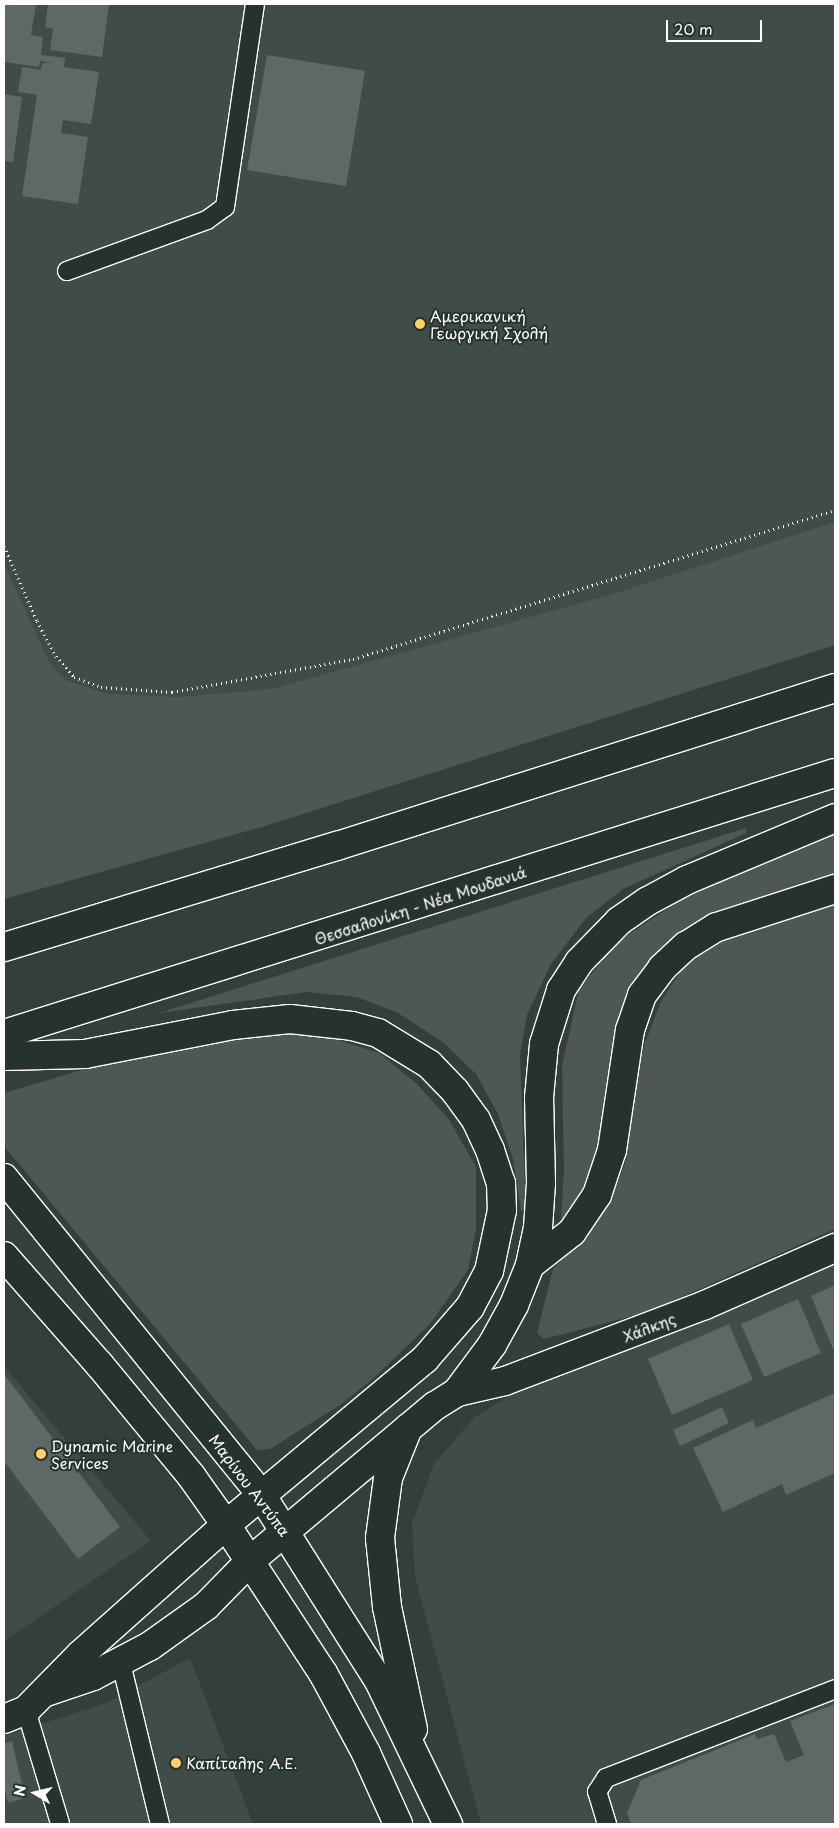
<!DOCTYPE html>
<html>
<head>
<meta charset="utf-8">
<style>
  body { margin:0 }
  #map { position:relative; width:839px; height:1828px; overflow:hidden; background:#333f3a; font-family:"Playpen Sans",sans-serif }
  div>[style] { position:absolute }
  .built>* { inset:0; background:#404c47 }
  .green>* { inset:0; background:#4d5853 }
  .building>* { inset:0; background:#5f6964 }
  .path>* { height:3px; margin-top:-1.5px; transform-origin:0; background:repeating-linear-gradient(90deg,#fff 0 1px,transparent 0 5px) }
  .roads { filter:drop-shadow(1px 0 #fff) drop-shadow(-1px 0 #fff) drop-shadow(0 1px #fff) drop-shadow(0 -1px #fff) }
  .service>* { height:18px; margin:-9px; padding:0 9px; transform-origin:9px; border-radius:9px; background:#26332d }
  .minor>* { height:28px; margin:-14px; padding:0 14px; transform-origin:14px; border-radius:14px; background:#26332d }
  .secondary>* { height:28px; margin:-14px; padding:0 14px; transform-origin:14px; border-radius:14px; background:#26332d }
  .trunk>* { height:28px; margin:-14px; padding:0 14px; transform-origin:14px; border-radius:14px; background:#26332d }
  .dots>* { width:14px; height:14px; translate:-50% -50%; box-sizing:border-box; border:2px solid #26332d; border-radius:50% }
  span { translate:-50% -50%; white-space:nowrap; text-align:center; line-height:1.15; -webkit-text-stroke:4px #26332d; paint-order:stroke }
  .poi-label { font-size:15px; color:#fff }
  .left { translate:0 -50%; text-align:left }
  .street-label { font-size:15px; color:#fff }
  .frame { position:absolute; inset:0; border:5px solid #fff; pointer-events:none }
  .north { position:absolute; left:10px; top:1768px; width:50px; height:50px; -webkit-text-stroke:4px #26332d; paint-order:stroke; rotate:279deg; font-size:14px; font-weight:700; line-height:20px; text-align:center; color:#fff }
  .north::after { content:''; display:block; margin:auto; width:18px; height:22px; background:#fff; clip-path:polygon(50% 0,100% 100%,50% 72%,0 100%) }
  .scale { position:absolute; left:666px; top:20px; width:96px; height:22px; box-sizing:border-box; border:2px solid #fff; border-top:0; padding-left:6px; font-size:15px; line-height:18px; white-space:nowrap; color:#fff; -webkit-text-stroke:4px #26332d; paint-order:stroke }
</style>
</head>
<body>
<div id="map">
  <div class="built">
    <i style="clip-path:polygon(4px 4px,835px 4px,835px 645px,265px 826px,4px 899px)"></i>
    <i style="clip-path:polygon(835px 1260px,835px 1824px,481px 1824px,415px 1577px,412px 1523px,434px 1464px,475px 1417px,529px 1383px)"></i>
    <i style="clip-path:polygon(4px 1366px,151px 1541px,4px 1641px)"></i>
    <i style="clip-path:polygon(190px 1658px,253px 1824px,4px 1824px,4px 1736px,106px 1703px)"></i>
  </div>
  <div class="green">
    <i style="clip-path:polygon(835px 522px,835px 645px,265px 826px,4px 899px,4px 564px,49px 662px,65px 680px,108px 694px,179px 697px,272px 689px,620px 592px)"></i>
    <i style="clip-path:polygon(746px 828px,746px 833px,623px 889px,586px 918px,551px 964px,527px 1015px,520px 1055px,526px 1212px,521px 1211px,513px 1159px,498px 1114px,476px 1074px,444px 1043px,398px 1013px,357px 997px,306px 992px,159px 1013px)"></i>
    <i style="clip-path:polygon(835px 831px,835px 878px,752px 908px,622px 1013px,605px 1094px,594px 1178px,560px 1231px,564px 1171px,562px 1065px,579px 990px,616px 943px,682px 899px)"></i>
    <i style="clip-path:polygon(835px 897px,835px 1229px,648px 1312px,544px 1339px,537px 1333px,553px 1269px,582px 1239px,619px 1179px,625px 1163px,635px 1081px,645px 1043px,661px 1001px,682px 969px,705px 947px,728px 935px)"></i>
    <i style="clip-path:polygon(264px 1033px,322px 1035px,379px 1053px,417px 1084px,448px 1118px,476px 1167px,476px 1230px,468px 1270px,430px 1324px,376px 1376px,343px 1403px,270px 1449px,257px 1450px,4px 1146px,4px 1093px,126px 1057px)"></i>
  </div>
  <div class="building">
    <i style="clip-path:polygon(4px 4px,36px 4px,31px 35px,43px 37px,41px 55px,65px 58px,64px 67px,99px 72px,91px 124px,63px 120px,61px 133px,88px 137px,78px 204px,22px 196px,37px 95px,18px 92px,22px 67px,41px 70px,42px 63px,52px 63px,40px 61px,39px 67px,4px 62px)"></i>
    <i style="clip-path:polygon(48px 4px,109px 4px,102px 57px,50px 50px,53px 29px,45px 27px)"></i>
    <i style="clip-path:polygon(267px 55px,365px 71px,346px 186px,247px 170px)"></i>
    <i style="clip-path:polygon(4px 94px,22px 97px,13px 162px,4px 161px)"></i>
    <i style="clip-path:polygon(835px 1285px,835px 1349px,833px 1349px,811px 1296px)"></i>
    <i style="clip-path:polygon(798px 1299px,821px 1353px,764px 1377px,741px 1324px)"></i>
    <i style="clip-path:polygon(729px 1324px,753px 1380px,672px 1415px,648px 1359px)"></i>
    <i style="clip-path:polygon(4px 1374px,120px 1527px,78px 1559px,4px 1461px)"></i>
    <i style="clip-path:polygon(835px 1393px,835px 1473px,786px 1495px,782px 1484px,723px 1512px,693px 1448px,753px 1420px,756px 1428px)"></i>
    <i style="clip-path:polygon(722px 1407px,729px 1423px,680px 1446px,673px 1430px)"></i>
    <i style="clip-path:polygon(835px 1704px,835px 1824px,631px 1824px,627px 1813px,641px 1780px,755px 1734px,757px 1739px,774px 1734px,786px 1762px,804px 1755px,790px 1721px)"></i>
    <i style="clip-path:polygon(12px 1741px,25px 1798px,8px 1803px,4px 1788px,4px 1744px)"></i>
  </div>
  <div class="path">
    <i style="left:4px;top:546px;width:82px;rotate:66.3deg"></i>
    <i style="left:37px;top:621px;width:40px;rotate:62deg"></i>
    <i style="left:56px;top:656px;width:28px;rotate:49deg"></i>
    <i style="left:74px;top:677px;width:29px;rotate:20deg"></i>
    <i style="left:101px;top:687px;width:71px;rotate:4deg"></i>
    <i style="left:172px;top:692px;width:184px;rotate:-10.3deg"></i>
    <i style="left:353px;top:659px;width:505px;rotate:-17.18deg"></i>
  </div>
  <div class="roads">
    <div class="service">
      <i style="left:67px;top:271px;width:149px;rotate:-20deg"></i>
      <i style="left:207px;top:220px;width:22px;rotate:-36deg"></i>
      <i style="left:225px;top:207px;width:205px;rotate:-81.6deg"></i>
      <i style="left:121px;top:1663px;width:166px;rotate:76.4deg"></i>
      <i style="left:26px;top:1710px;width:118px;rotate:73.3deg"></i>
      <i style="left:607px;top:1824px;width:34px;rotate:-107deg"></i>
      <i style="left:597px;top:1792px;width:17px;rotate:-57deg"></i>
      <i style="left:606px;top:1778px;width:246px;rotate:-21.2deg"></i>
    </div>
    <div class="minor">
      <i style="left:530px;top:1265px;width:53px;rotate:-38.2deg"></i>
      <i style="left:572px;top:1232px;width:45px;rotate:-56deg"></i>
      <i style="left:597px;top:1195px;width:47px;rotate:-71.6deg"></i>
      <i style="left:612px;top:1150px;width:121px;rotate:-81.5deg"></i>
      <i style="left:630px;top:1030px;width:37px;rotate:-71deg"></i>
      <i style="left:642px;top:995px;width:34px;rotate:-53deg"></i>
      <i style="left:662px;top:968px;width:33px;rotate:-43deg"></i>
      <i style="left:686px;top:946px;width:36px;rotate:-32deg"></i>
      <i style="left:717px;top:927px;width:124px;rotate:-17.9deg"></i>
      <i style="left:457px;top:1392px;width:49px;rotate:-12.9deg"></i>
      <i style="left:505px;top:1381px;width:214px;rotate:-20.8deg"></i>
      <i style="left:705px;top:1305px;width:142px;rotate:-23.7deg"></i>
      <i style="left:46px;top:1692px;width:50px;rotate:-18.8deg"></i>
      <i style="left:93px;top:1676px;width:64px;rotate:-27.8deg"></i>
      <i style="left:150px;top:1646px;width:69px;rotate:-35.5deg"></i>
      <i style="left:206px;top:1606px;width:63px;rotate:-45.6deg"></i>
      <i style="left:4px;top:1719px;width:24px;rotate:-22deg"></i>
      <i style="left:26px;top:1710px;width:77px;rotate:-45.5deg"></i>
      <i style="left:80px;top:1655px;width:195px;rotate:-41.7deg"></i>
    </div>
    <div class="secondary">
      <i style="left:4px;top:1178px;width:409px;rotate:50.9deg"></i>
      <i style="left:262px;top:1496px;width:221px;rotate:57.7deg"></i>
      <i style="left:380px;top:1683px;width:157px;rotate:64.3deg"></i>
      <i style="left:4px;top:1256px;width:144px;rotate:48.7deg"></i>
      <i style="left:99px;top:1364px;width:146px;rotate:50.5deg"></i>
      <i style="left:192px;top:1477px;width:59px;rotate:54.7deg"></i>
      <i style="left:226px;top:1525px;width:177px;rotate:56.8deg"></i>
      <i style="left:323px;top:1673px;width:91px;rotate:61.7deg"></i>
      <i style="left:366px;top:1753px;width:78px;rotate:65.7deg"></i>
      <i style="left:408px;top:1428px;width:54px;rotate:111.8deg"></i>
      <i style="left:388px;top:1478px;width:61px;rotate:97.6deg"></i>
      <i style="left:380px;top:1538px;width:69px;rotate:84.2deg"></i>
      <i style="left:387px;top:1607px;width:125px;rotate:78deg"></i>
      <i style="left:250px;top:1561px;width:241px;rotate:-40deg"></i>
      <i style="left:435px;top:1406px;width:26px;rotate:-32deg"></i>
    </div>
    <div class="trunk">
      <i style="left:4px;top:947px;width:348px;rotate:-16.9deg"></i>
      <i style="left:337px;top:846px;width:522px;rotate:-17.6deg"></i>
      <i style="left:4px;top:1034px;width:871px;rotate:-17.44deg"></i>
      <i style="left:4px;top:1056px;width:81px;rotate:-1.4deg"></i>
      <i style="left:85px;top:1054px;width:151px;rotate:-11.1deg"></i>
      <i style="left:233px;top:1025px;width:57px;rotate:-6deg"></i>
      <i style="left:290px;top:1019px;width:62px;rotate:6.4deg"></i>
      <i style="left:352px;top:1026px;width:27px;rotate:15deg"></i>
      <i style="left:378px;top:1033px;width:60px;rotate:31.3deg"></i>
      <i style="left:429px;top:1064px;width:37px;rotate:46deg"></i>
      <i style="left:455px;top:1091px;width:36px;rotate:54deg"></i>
      <i style="left:476px;top:1120px;width:33px;rotate:65deg"></i>
      <i style="left:490px;top:1150px;width:35px;rotate:72deg"></i>
      <i style="left:501px;top:1183px;width:27px;rotate:88deg"></i>
      <i style="left:502px;top:1210px;width:62px;rotate:102deg"></i>
      <i style="left:489px;top:1271px;width:41px;rotate:117.8deg"></i>
      <i style="left:470px;top:1307px;width:69px;rotate:130.9deg"></i>
      <i style="left:425px;top:1359px;width:259px;rotate:140.2deg"></i>
      <i style="left:457px;top:1392px;width:59px;rotate:-53.3deg"></i>
      <i style="left:492px;top:1345px;width:46px;rotate:-61.2deg"></i>
      <i style="left:514px;top:1305px;width:43px;rotate:-68.2deg"></i>
      <i style="left:530px;top:1265px;width:38px;rotate:-78deg"></i>
      <i style="left:538px;top:1228px;width:45px;rotate:-86.2deg"></i>
      <i style="left:541px;top:1183px;width:85px;rotate:-91.3deg"></i>
      <i style="left:539px;top:1098px;width:54px;rotate:-84.7deg"></i>
      <i style="left:544px;top:1044px;width:57px;rotate:-72.5deg"></i>
      <i style="left:561px;top:990px;width:33px;rotate:-57deg"></i>
      <i style="left:579px;top:962px;width:57px;rotate:-45.7deg"></i>
      <i style="left:619px;top:921px;width:35px;rotate:-35deg"></i>
      <i style="left:648px;top:901px;width:44px;rotate:-28.3deg"></i>
      <i style="left:687px;top:880px;width:160px;rotate:-22.7deg"></i>
    </div>
  </div>
  <div class="dots">
    <i style="left:420px;top:324px;background:#ffd166"></i>
    <i style="left:41px;top:1454px;background:#ffd166"></i>
    <i style="left:176px;top:1763px;background:#ffd166"></i>
  </div>
  <div class="poi-label">
    <span class="left" style="left:430px;top:324px">Αμερικανική<br>Γεωργική Σχολή</span>
    <span class="left" style="left:51px;top:1454px">Dynamic Marine<br>Services</span>
    <span class="left" style="left:186px;top:1763px">Καπίταλης Α.Ε.</span>
  </div>
  <div class="street-label">
    <span style="left:420px;top:905px;rotate:-18deg">Θεσσαλονίκη - Νέα Μουδανιά</span>
    <span style="left:649px;top:1327px;rotate:-21deg">Χάλκης</span>
    <span style="left:250px;top:1485px;rotate:53deg">Μαρίνου Αντύπα</span>
  </div>
  <div class="frame"></div>
  <div class="north">N</div>
  <div class="scale">20 m</div>
</div>
</body>
</html>
